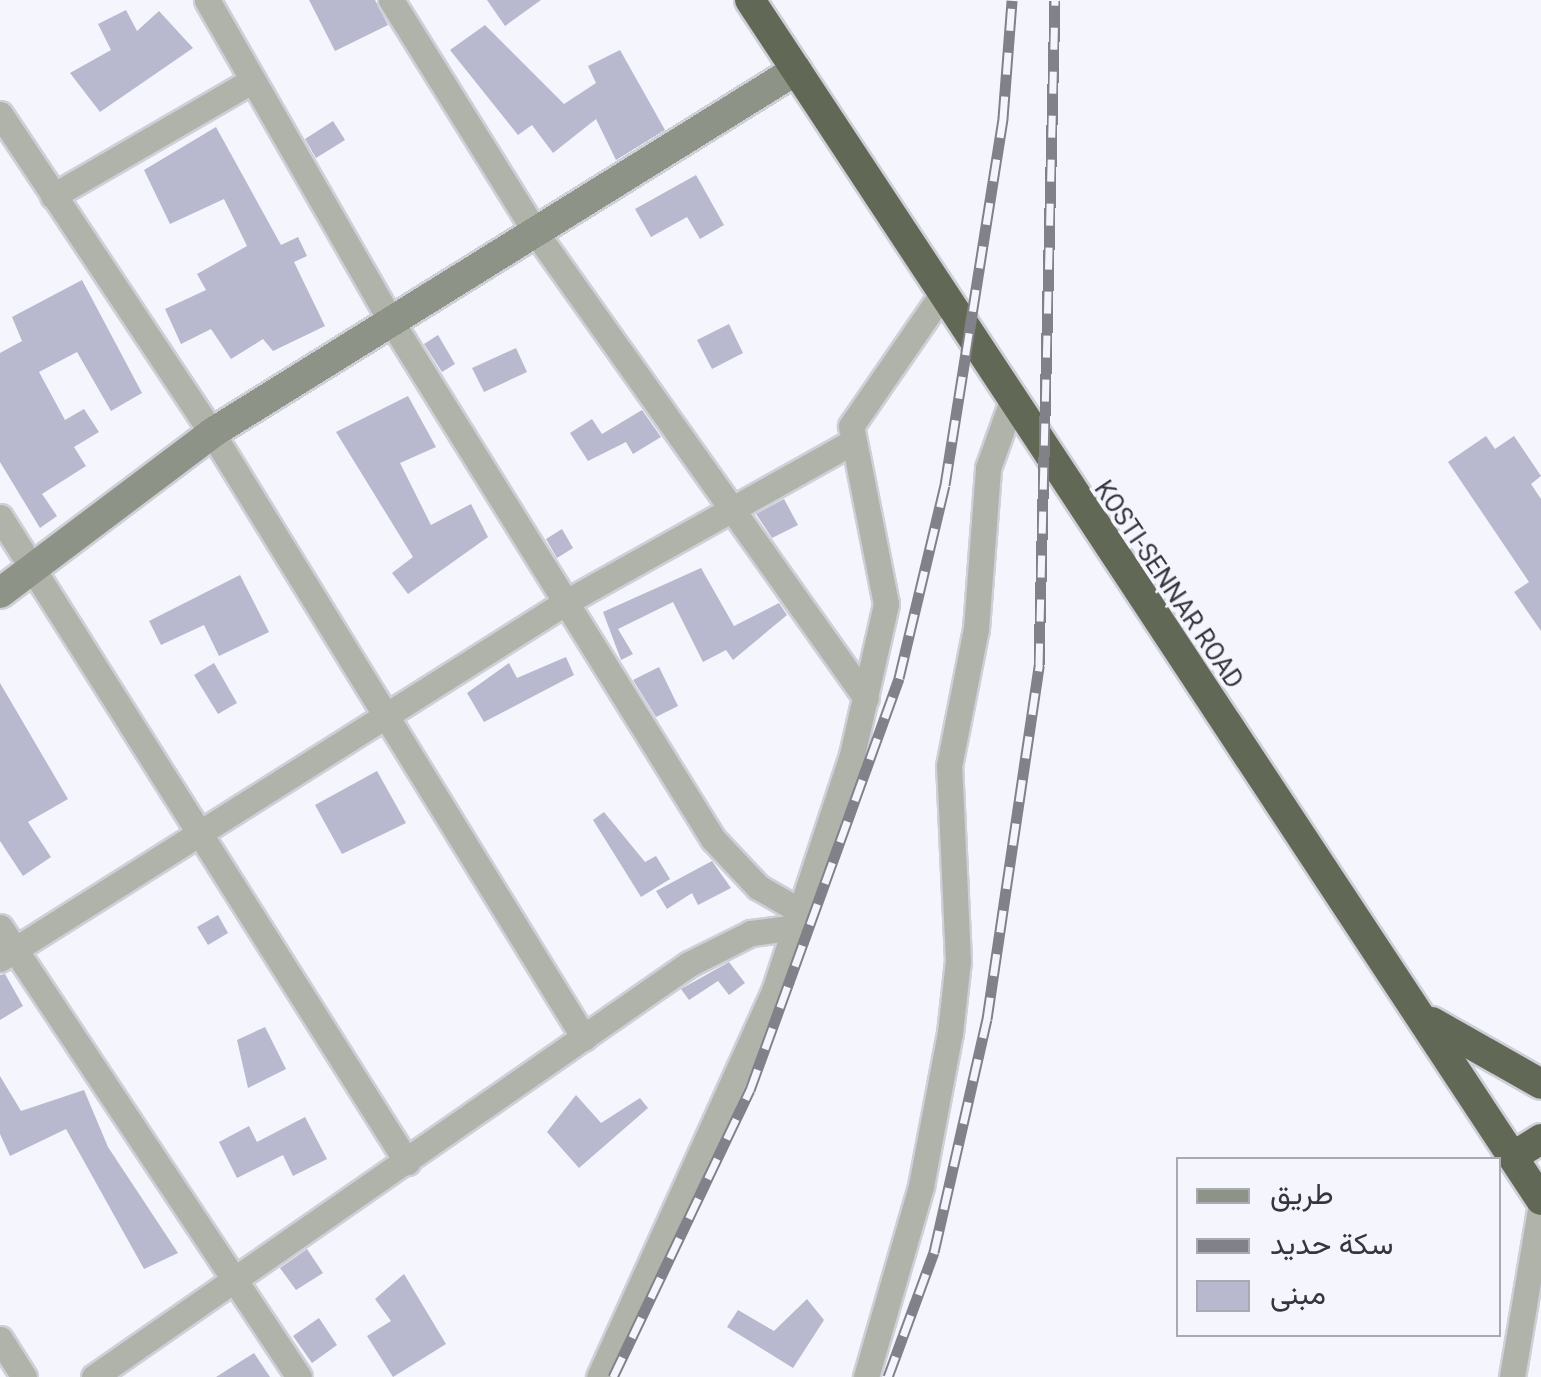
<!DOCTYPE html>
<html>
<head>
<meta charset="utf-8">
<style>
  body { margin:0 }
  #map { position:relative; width:1541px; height:1377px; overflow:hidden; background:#f5f5fe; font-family:Roboto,Vazirmatn,sans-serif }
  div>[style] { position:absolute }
  .building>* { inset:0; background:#b8b8ce }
  .roads { filter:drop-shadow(2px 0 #cfcfd8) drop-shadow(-2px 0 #cfcfd8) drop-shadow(0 2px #cfcfd8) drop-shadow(0 -2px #cfcfd8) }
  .street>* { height:25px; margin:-12.5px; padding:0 12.5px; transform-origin:12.5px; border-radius:12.5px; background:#afb3aa }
  .secondary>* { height:30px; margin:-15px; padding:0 15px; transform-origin:15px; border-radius:15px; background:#8d9386 }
  .highway>* { height:30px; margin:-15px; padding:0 15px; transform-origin:15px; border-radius:15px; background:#616856 }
  .rail>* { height:11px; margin-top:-5.5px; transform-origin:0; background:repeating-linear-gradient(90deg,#f5f5fe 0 22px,#81818a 0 44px); box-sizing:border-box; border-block:2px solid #81818a }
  span { translate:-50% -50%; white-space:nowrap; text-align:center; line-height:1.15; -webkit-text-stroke:8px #f5f5fe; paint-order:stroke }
  .street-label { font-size:25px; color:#36363f }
  .legend { position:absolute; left:1176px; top:1157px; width:325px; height:180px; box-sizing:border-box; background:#f5f5fe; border:2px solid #a9a9b2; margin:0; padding:12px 18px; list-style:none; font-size:30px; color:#36363f }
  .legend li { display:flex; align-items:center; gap:20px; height:50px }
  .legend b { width:50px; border:2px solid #a9a9b2 }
</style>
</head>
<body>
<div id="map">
  <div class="building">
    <i style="clip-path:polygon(309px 0,375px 0,388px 25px,335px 51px)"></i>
    <i style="clip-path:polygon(487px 0,541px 0,505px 26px)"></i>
    <i style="clip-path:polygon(126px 10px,137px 31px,159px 11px,193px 48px,100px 112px,70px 73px,111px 50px,98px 24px)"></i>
    <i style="clip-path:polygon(485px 25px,564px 104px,596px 83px,588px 66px,620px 50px,665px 130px,616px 160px,596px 119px,553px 153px,532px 125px,518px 135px,450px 50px)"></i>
    <i style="clip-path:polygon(333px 121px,345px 140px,316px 158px,305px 139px)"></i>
    <i style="clip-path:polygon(216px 127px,281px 245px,298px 237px,307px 256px,294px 262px,325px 326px,273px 351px,263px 339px,231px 359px,211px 329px,181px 344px,165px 309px,206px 290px,197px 274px,247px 246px,224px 199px,170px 224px,144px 170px)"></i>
    <i style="clip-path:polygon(696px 175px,724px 225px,700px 239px,687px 217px,651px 237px,635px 209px)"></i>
    <i style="clip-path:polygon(82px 280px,142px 393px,111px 411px,77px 352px,39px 372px,65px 420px,84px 409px,99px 432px,74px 447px,86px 466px,42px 494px,57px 516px,40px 528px,0 462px,0 353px,22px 341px,12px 317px)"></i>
    <i style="clip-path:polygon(729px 324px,743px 353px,712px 369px,697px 340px)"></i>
    <i style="clip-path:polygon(438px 335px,455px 364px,442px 372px,424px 344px)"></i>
    <i style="clip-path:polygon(516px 348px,527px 372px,484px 392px,472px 368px)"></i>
    <i style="clip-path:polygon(408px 396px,436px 447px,400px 463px,431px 525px,471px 504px,488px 537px,408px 594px,392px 573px,413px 557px,336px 432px)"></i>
    <i style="clip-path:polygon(642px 410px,661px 437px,633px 454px,626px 442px,588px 461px,570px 433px,592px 419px,602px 434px)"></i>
    <i style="clip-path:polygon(1486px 436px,1495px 449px,1514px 436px,1541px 476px,1531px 484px,1541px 499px,1541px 631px,1514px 592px,1529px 582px,1448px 462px)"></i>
    <i style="clip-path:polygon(784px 499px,798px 525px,772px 538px,756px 514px)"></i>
    <i style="clip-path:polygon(562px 529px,573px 548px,557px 558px,546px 539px)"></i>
    <i style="clip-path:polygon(701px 568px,734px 626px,779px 603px,787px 615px,733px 660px,726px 650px,703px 662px,673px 602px,618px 629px,633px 654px,621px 660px,603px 612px)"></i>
    <i style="clip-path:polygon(240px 575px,269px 632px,219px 656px,204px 625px,161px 645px,149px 621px)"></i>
    <i style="clip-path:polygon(566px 657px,574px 675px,484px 722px,467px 693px,509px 663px,517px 678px)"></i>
    <i style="clip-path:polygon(214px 663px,237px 703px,218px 714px,194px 675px)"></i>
    <i style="clip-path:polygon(659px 667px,678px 706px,656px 717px,633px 680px)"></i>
    <i style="clip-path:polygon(0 683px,68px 799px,28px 822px,51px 857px,23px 876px,0 841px)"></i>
    <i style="clip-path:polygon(377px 771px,406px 823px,342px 854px,315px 805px)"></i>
    <i style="clip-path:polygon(604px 812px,645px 862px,656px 856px,670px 879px,641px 897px,593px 820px)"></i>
    <i style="clip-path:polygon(712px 861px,731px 888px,698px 905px,692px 893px,667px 909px,656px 891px)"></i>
    <i style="clip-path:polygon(218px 915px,228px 933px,208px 945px,197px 927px)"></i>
    <i style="clip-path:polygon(729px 962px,745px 983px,729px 995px,718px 981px,689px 1000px,681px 989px)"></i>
    <i style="clip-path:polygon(5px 974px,23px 1006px,0 1020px,0 975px)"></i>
    <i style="clip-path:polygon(265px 1027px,286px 1069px,248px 1088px,237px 1040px)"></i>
    <i style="clip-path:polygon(0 1076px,21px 1111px,84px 1090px,108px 1147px,178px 1253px,144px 1269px,66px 1129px,10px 1156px,0 1134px)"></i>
    <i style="clip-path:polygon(576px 1095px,601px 1123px,640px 1098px,648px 1108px,579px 1168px,547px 1132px)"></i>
    <i style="clip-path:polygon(305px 1117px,327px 1159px,293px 1176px,283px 1155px,237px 1178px,219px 1142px,249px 1126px,257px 1142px)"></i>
    <i style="clip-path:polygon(307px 1249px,323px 1273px,296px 1290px,280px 1268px)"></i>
    <i style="clip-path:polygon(404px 1274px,446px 1344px,393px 1377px,367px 1336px,391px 1321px,375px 1299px)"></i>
    <i style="clip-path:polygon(807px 1299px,824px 1320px,793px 1368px,727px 1327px,738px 1310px,774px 1331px)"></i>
    <i style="clip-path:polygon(319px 1318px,337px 1345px,312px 1363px,293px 1336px)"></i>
    <i style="clip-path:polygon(254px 1353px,270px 1377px,216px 1377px)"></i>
  </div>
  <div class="roads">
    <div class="street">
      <i style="left:207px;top:0;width:370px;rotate:60.2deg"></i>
      <i style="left:391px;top:321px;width:610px;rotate:58.13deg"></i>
      <i style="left:713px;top:839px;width:66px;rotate:46.8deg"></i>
      <i style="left:758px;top:887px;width:48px;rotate:29.7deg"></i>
      <i style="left:391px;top:0;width:274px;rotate:58.1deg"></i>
      <i style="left:536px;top:233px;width:570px;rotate:54.64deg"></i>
      <i style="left:0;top:114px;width:383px;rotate:56.4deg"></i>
      <i style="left:212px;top:433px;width:710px;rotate:58.41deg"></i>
      <i style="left:53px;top:196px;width:231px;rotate:-30.1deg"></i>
      <i style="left:0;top:517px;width:763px;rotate:57.75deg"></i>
      <i style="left:0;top:927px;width:540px;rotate:56.4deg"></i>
      <i style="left:0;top:959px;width:669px;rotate:-32.24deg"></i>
      <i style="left:566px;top:602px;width:325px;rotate:-29.2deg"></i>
      <i style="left:0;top:1339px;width:45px;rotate:57.7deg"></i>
      <i style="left:94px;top:1377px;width:724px;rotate:-34.77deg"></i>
      <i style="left:689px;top:964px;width:69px;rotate:-26.6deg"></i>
      <i style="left:751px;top:933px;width:45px;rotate:-7.6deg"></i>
      <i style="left:599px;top:1377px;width:424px;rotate:-65.6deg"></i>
      <i style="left:774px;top:991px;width:249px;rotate:-71.7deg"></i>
      <i style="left:852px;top:755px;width:155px;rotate:-77.3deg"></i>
      <i style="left:886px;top:604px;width:181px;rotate:-101.1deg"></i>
      <i style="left:851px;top:426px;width:160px;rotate:-55.4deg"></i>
      <i style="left:866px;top:1377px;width:199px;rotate:-73.9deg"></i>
      <i style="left:921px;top:1186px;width:156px;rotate:-79.3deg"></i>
      <i style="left:950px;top:1033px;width:72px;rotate:-83.7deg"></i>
      <i style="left:958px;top:961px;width:195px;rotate:-92.6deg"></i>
      <i style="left:949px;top:766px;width:140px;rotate:-78.9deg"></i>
      <i style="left:976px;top:629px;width:161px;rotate:-85.7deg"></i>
      <i style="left:988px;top:468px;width:71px;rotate:-70.3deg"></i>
      <i style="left:1512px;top:1377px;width:175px;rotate:-80.5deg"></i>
    </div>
    <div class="secondary">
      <i style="left:0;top:593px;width:266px;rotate:-37deg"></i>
      <i style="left:212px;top:433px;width:688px;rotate:-31.86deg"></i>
    </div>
    <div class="highway">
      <i style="left:750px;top:0;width:1437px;rotate:56.61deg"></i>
      <i style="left:1432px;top:1022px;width:125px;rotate:29.6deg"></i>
      <i style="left:1514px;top:1156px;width:32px;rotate:-32deg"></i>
    </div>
  </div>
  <div class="rail">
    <i style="left:613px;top:1377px;width:318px;rotate:-64.5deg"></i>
    <i style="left:750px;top:1090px;width:438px;rotate:-70.1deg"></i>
    <i style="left:899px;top:678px;width:198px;rotate:-76.6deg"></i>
    <i style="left:945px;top:485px;width:372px;rotate:-81deg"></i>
    <i style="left:1003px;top:118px;width:118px;rotate:-85.6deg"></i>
    <i style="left:888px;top:1377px;width:133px;rotate:-69.8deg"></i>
    <i style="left:934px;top:1252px;width:239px;rotate:-77.2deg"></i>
    <i style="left:987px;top:1019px;width:358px;rotate:-81.6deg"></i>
    <i style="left:1039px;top:665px;width:665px;rotate:-88.62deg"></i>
  </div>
  <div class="street-label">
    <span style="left:1168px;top:585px;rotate:56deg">KOSTI-SENNAR ROAD</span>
  </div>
  <ul class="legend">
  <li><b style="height:12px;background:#8d9386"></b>طريق</li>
  <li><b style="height:12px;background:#81818a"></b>سكة حديد</li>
  <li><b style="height:28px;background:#b8b8ce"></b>مبنى</li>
  </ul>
</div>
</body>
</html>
